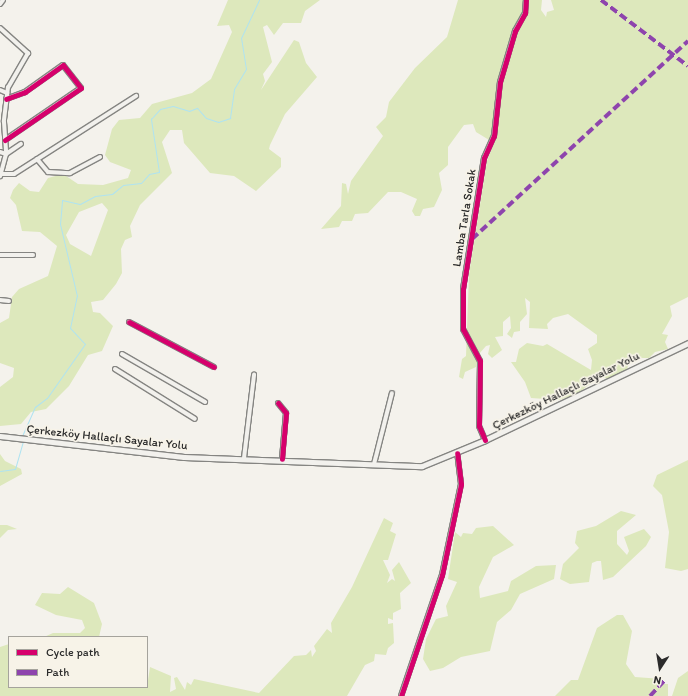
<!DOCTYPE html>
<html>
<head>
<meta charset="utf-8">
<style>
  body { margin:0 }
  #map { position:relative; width:688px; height:696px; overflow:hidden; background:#f4f2ec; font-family:Itim,sans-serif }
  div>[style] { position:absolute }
  .green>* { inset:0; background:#dde8bc }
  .stream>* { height:1px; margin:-0.5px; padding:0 0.5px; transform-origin:0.5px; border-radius:0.5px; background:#afe3f1 }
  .roads { filter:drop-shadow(1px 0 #858582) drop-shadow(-1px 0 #858582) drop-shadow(0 1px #858582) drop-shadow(0 -1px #858582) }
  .minor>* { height:4px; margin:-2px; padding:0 2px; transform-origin:2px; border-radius:2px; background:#f2f1ed }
  .major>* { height:5px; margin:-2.5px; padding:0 2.5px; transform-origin:2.5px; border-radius:2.5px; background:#f2f1ed }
  .quiet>* { height:4px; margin-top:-2px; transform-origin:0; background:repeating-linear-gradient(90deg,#8e44ad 0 8px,transparent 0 12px) }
  .cycleway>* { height:5px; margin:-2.5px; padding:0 2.5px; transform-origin:2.5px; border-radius:2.5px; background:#d6006c }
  span { translate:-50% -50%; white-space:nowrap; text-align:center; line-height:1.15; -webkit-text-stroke:3.5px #f7f3e8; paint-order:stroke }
  .street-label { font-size:12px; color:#2b2b2b }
  .legend { position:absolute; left:8px; top:636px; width:140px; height:52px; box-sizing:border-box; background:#f7f3e8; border:1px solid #a5a39c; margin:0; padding:5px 7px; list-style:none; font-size:12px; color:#2b2b2b }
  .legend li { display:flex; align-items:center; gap:8px; height:20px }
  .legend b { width:20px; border:1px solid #a5a39c }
  .north { position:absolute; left:640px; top:648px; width:40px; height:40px; -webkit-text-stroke:3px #f7f3e8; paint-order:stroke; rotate:192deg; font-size:11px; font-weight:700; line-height:16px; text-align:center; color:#2b2b2b }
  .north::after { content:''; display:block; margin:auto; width:14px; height:18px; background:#2b2b2b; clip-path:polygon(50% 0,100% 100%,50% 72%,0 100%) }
</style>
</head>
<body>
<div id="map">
  <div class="green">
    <i style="clip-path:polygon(evenodd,228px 0,320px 0,305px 11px,301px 23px,283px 23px,274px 35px,267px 25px,263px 27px,272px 62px,263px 74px,265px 81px,261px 90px,294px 40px,299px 42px,306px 63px,317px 77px,285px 114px,270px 145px,269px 149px,281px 158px,281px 167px,256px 191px,234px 176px,210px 173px,184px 143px,182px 130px,170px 130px,162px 142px,172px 173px,140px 205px,130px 226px,132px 237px,125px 240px,121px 249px,122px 273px,116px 284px,103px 300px,91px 302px,93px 312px,100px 313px,113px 326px,102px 351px,88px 355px,69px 386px,46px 409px,31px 412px,21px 424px,0 426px,0 387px,13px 377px,14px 368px,0 363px,0 323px,9px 318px,12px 297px,19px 289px,48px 276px,57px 246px,40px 232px,22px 231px,16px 205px,10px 198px,13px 190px,19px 183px,30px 191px,39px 192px,48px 178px,63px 174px,78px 184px,103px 185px,128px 178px,131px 170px,110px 162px,105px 155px,112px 129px,119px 120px,140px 118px,152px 104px,192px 93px,211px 79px,232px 32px,229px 25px,217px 26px,228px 0,102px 203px,108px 210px,91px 256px,70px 244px,66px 235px,79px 212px,102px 203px)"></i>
    <i style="clip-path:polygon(458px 0,542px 0,541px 10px,546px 17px,547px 12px,554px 10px,551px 0,688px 0,688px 297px,670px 306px,672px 316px,662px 334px,668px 335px,665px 342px,668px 349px,655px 352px,649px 358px,631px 358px,627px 369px,608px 379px,595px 375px,594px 381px,577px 394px,559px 400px,531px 398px,525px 382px,511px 362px,516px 362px,519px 349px,527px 343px,543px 346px,547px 344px,591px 370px,592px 360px,588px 349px,597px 343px,597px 335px,568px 314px,553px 318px,547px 324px,548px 329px,529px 328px,530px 302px,525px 298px,527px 314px,520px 322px,520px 331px,514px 332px,512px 338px,507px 334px,511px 328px,510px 316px,503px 322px,503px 336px,495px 337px,502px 350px,492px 358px,488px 354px,490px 345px,486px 346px,479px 354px,476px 367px,465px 372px,463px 379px,459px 377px,462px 359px,466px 356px,469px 274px,487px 161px,494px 143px,476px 132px,473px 124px,464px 125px,448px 147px,448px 165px,439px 173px,442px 190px,434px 207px,423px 209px,420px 216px,415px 216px,412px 211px,417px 199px,401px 192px,388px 192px,368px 213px,355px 214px,352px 221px,342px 221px,339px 227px,321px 229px,341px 206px,342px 183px,346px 184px,348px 194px,351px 181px,383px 136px,376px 127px,386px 117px,389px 102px,415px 68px,447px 37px)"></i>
    <i style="clip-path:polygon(0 454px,5px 461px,21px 469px,22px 474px,0 486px)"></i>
    <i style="clip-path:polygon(688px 460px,688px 569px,681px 571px,665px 568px,669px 532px,662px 495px,653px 486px,657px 475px)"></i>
    <i style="clip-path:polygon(621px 511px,636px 515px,617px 531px,617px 544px,627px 555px,629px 551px,624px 537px,644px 529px,651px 537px,646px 546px,613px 577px,603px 580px,601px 561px,597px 561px,592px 563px,589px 582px,570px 584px,560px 579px,563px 564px,579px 548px,575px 543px,577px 531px,596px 526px)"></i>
    <i style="clip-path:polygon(384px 518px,393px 523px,390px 531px,396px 534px,388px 560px,383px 560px,390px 575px,387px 583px,392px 579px,395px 581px,392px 570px,399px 562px,411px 583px,400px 593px,401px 609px,393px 613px,393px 620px,388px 618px,388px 624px,393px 623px,394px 643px,388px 648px,386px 655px,375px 654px,374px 661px,365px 665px,347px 696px,0 696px,0 647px,9px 644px,9px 687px,147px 687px,150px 667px,171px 676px,170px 692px,176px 689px,174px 678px,177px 677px,185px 690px,187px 682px,191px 685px,194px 679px,259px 693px,294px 656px,306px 655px,311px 650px,312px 657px,316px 651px,314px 646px,327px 629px,332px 633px,331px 623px,352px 587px)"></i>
    <i style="clip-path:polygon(0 525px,7px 525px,17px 529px,8px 530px,0 538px)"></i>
    <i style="clip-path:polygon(493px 526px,514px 545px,493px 557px,479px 587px,480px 598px,508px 591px,511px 581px,536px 566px,556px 565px,554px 579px,520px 594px,511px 610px,497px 622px,490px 651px,461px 657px,443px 668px,430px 671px,423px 659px,426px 639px,436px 619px,448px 616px,446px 606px,457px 582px,448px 579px,455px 532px,461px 537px,463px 533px,472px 534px,476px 528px)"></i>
    <i style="clip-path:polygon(68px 587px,94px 603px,102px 624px,99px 637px,44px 637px,53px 633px,80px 633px,85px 628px,82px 620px,56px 615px,35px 605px,42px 593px,60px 594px)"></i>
    <i style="clip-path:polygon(617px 615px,623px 615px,632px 631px,626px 664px,635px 677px,662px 679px,662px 684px,668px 684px,668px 696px,555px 696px,571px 680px,578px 680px,597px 628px)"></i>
    <i style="clip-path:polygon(688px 671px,688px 696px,672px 696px,678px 678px)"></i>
  </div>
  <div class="stream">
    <i style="left:22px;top:436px;width:32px;rotate:-66deg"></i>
    <i style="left:35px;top:407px;width:15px;rotate:-37deg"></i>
    <i style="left:47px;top:398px;width:66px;rotate:-54.9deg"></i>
    <i style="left:85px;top:344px;width:22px;rotate:-133deg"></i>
    <i style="left:70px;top:328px;width:33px;rotate:-78deg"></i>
    <i style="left:77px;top:296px;width:74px;rotate:-103.3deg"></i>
    <i style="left:60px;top:224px;width:24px;rotate:-85deg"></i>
    <i style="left:62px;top:200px;width:18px;rotate:13deg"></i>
    <i style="left:80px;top:204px;width:17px;rotate:-28deg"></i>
    <i style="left:95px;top:196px;width:17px;rotate:-7deg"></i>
    <i style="left:112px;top:194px;width:14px;rotate:-39deg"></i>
    <i style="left:123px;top:185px;width:18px;rotate:-6deg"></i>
    <i style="left:141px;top:183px;width:12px;rotate:-48deg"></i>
    <i style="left:149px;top:174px;width:10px;rotate:-11deg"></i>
    <i style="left:159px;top:172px;width:54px;rotate:-98.6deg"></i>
    <i style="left:151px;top:119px;width:13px;rotate:-48deg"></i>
    <i style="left:160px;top:109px;width:13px;rotate:-13deg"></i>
    <i style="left:173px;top:106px;width:17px;rotate:17deg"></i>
    <i style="left:189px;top:111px;width:9px;rotate:-21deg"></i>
    <i style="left:197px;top:108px;width:13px;rotate:48deg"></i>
    <i style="left:206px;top:118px;width:13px;rotate:18deg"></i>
    <i style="left:218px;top:122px;width:13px;rotate:-18deg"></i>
    <i style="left:230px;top:118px;width:29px;rotate:-82deg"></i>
    <i style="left:234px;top:89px;width:23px;rotate:-59deg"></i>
    <i style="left:246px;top:69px;width:31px;rotate:-99deg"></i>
    <i style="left:241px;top:38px;width:42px;rotate:-64.7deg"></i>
    <i style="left:0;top:471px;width:15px;rotate:-8deg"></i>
    <i style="left:15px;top:469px;width:29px;rotate:-74deg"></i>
  </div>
  <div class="roads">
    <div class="minor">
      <i style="left:0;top:4px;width:5px;rotate:-53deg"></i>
      <i style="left:0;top:28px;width:38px;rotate:42deg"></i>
      <i style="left:28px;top:53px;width:39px;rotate:120deg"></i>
      <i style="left:8px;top:87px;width:35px;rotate:97deg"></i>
      <i style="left:4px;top:122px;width:32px;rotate:86deg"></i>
      <i style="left:6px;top:154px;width:23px;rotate:105deg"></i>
      <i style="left:0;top:90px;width:8px;rotate:23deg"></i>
      <i style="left:5px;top:140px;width:92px;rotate:-34.4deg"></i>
      <i style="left:81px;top:88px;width:29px;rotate:-128deg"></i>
      <i style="left:63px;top:65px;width:47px;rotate:144.6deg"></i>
      <i style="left:25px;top:92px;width:20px;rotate:160deg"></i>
      <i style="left:0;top:152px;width:6px;rotate:18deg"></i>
      <i style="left:6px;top:154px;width:18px;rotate:-34deg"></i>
      <i style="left:37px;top:159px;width:17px;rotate:50deg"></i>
      <i style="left:48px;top:172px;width:22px;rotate:3deg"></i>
      <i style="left:70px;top:173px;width:34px;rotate:-28deg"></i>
      <i style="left:1px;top:174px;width:13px"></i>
      <i style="left:14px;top:174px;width:145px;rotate:-32.6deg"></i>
      <i style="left:0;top:255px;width:33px"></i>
      <i style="left:0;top:300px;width:9px;rotate:6deg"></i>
      <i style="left:129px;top:322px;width:96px;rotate:27.9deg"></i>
      <i style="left:122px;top:354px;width:96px;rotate:30deg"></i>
      <i style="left:115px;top:369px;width:94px;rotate:32deg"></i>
      <i style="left:278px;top:403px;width:13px;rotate:51deg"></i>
      <i style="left:286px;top:413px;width:46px;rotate:95deg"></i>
      <i style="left:485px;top:440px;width:15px;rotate:-113deg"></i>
      <i style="left:479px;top:426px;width:65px;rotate:-89.1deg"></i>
      <i style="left:480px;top:361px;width:36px;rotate:-118deg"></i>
      <i style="left:463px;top:329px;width:40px;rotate:-90deg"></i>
      <i style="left:463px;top:289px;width:133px;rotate:-80.9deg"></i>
      <i style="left:484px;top:158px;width:24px;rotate:-66deg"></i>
      <i style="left:494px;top:136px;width:54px;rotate:-83.7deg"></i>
      <i style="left:500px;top:82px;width:53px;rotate:-73.6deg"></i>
      <i style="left:515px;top:31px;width:21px;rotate:-61deg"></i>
      <i style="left:525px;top:13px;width:13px;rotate:-86deg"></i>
      <i style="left:244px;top:458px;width:84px;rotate:-83.1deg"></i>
      <i style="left:374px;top:464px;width:73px;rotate:-75.8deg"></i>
      <i style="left:401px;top:696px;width:128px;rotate:-71.3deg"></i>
      <i style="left:442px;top:575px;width:93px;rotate:-78.2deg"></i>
      <i style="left:461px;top:484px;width:31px;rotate:-97deg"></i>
    </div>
    <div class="major">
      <i style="left:0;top:436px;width:185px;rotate:6.5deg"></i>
      <i style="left:184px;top:457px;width:238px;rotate:2.2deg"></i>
      <i style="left:422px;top:466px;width:68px;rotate:-22.4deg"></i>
      <i style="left:485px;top:440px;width:225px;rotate:-25.5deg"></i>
    </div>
  </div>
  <div class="quiet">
    <i style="left:601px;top:0;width:109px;rotate:37.2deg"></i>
    <i style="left:472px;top:239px;width:293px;rotate:-42.5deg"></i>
    <i style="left:650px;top:696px;width:21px;rotate:-47deg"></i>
  </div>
  <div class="cycleway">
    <i style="left:5px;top:140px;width:92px;rotate:-34.4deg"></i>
    <i style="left:81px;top:88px;width:29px;rotate:-128deg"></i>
    <i style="left:63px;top:65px;width:47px;rotate:144.6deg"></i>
    <i style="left:25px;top:92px;width:20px;rotate:160deg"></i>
    <i style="left:129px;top:322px;width:96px;rotate:27.9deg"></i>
    <i style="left:278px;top:403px;width:13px;rotate:51deg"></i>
    <i style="left:286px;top:413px;width:46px;rotate:95deg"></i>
    <i style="left:485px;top:440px;width:15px;rotate:-113deg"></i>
    <i style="left:479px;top:426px;width:65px;rotate:-89.1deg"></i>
    <i style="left:480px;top:361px;width:36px;rotate:-118deg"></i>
    <i style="left:463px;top:329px;width:40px;rotate:-90deg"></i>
    <i style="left:463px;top:289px;width:133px;rotate:-80.9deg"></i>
    <i style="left:484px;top:158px;width:24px;rotate:-66deg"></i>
    <i style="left:494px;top:136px;width:54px;rotate:-83.7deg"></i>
    <i style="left:500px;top:82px;width:53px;rotate:-73.6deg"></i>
    <i style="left:515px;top:31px;width:21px;rotate:-61deg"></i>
    <i style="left:525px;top:13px;width:13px;rotate:-86deg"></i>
    <i style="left:401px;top:696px;width:128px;rotate:-71.3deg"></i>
    <i style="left:442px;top:575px;width:93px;rotate:-78.2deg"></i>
    <i style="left:461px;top:484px;width:31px;rotate:-97deg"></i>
  </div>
  <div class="street-label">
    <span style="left:465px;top:218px;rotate:-81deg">Lamba Tarla Sokak</span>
    <span style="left:566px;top:391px;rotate:-26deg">Çerkezköy Hallaçlı Sayalar Yolu</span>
    <span style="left:107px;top:438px;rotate:6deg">Çerkezköy Hallaçlı Sayalar Yolu</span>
  </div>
  <ul class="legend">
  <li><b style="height:5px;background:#d6006c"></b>Cycle path</li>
  <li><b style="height:5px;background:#8e44ad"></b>Path</li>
  </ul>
  <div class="north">N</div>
</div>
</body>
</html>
